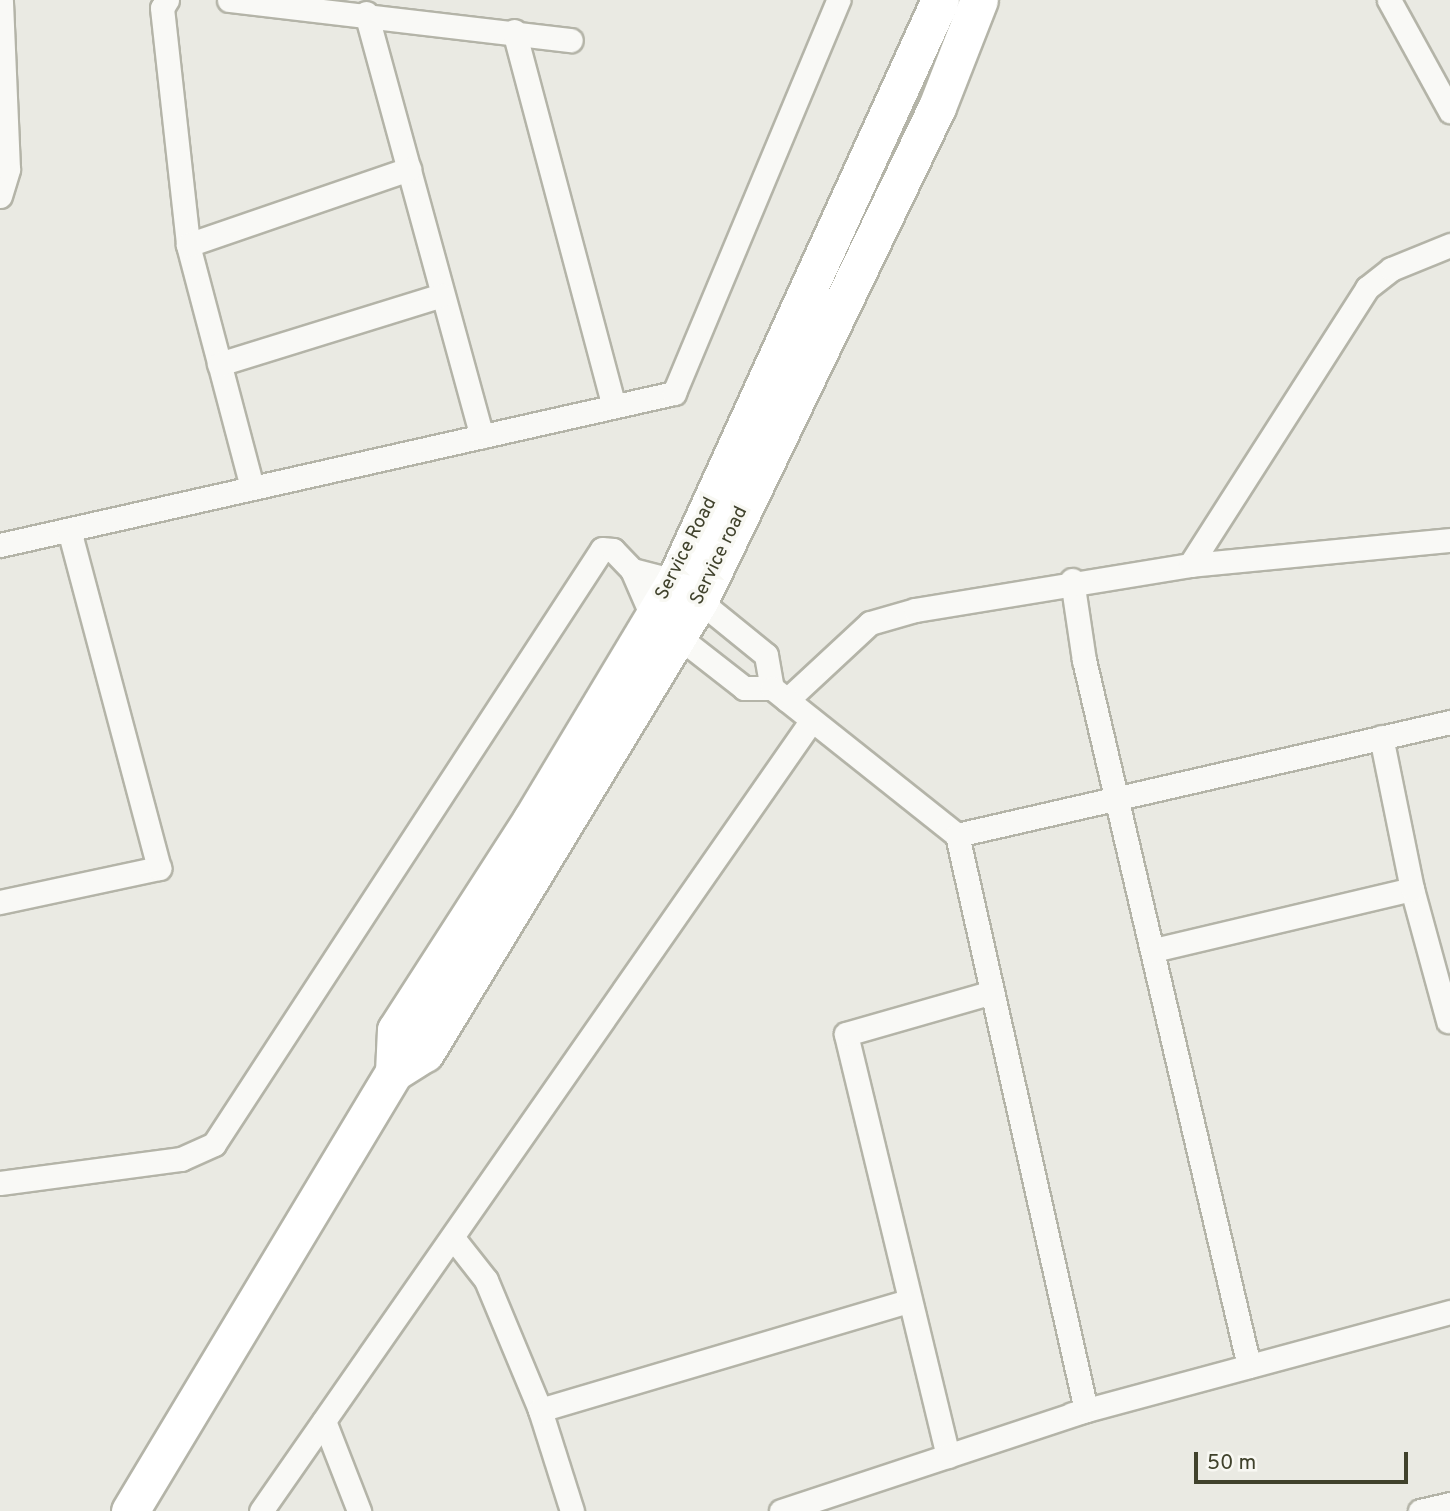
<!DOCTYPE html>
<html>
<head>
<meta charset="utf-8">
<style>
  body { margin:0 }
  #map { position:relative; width:1450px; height:1511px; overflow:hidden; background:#eaeae3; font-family:Overpass,sans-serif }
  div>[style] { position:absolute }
  .roads { filter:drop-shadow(2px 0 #b4b4a8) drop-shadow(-2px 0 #b4b4a8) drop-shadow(0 2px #b4b4a8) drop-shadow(0 -2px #b4b4a8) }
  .minor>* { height:23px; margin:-11.5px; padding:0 11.5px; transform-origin:11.5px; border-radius:11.5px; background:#f9f9f6 }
  .trunk>* { height:37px; margin:-18.5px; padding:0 18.5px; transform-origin:18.5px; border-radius:18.5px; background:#fff }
  span { translate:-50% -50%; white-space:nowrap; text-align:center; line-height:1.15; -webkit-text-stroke:7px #f8f8f3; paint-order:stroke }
  .street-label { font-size:19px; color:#40422c }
  .scale { position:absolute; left:1194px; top:1452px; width:214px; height:32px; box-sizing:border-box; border:4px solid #40422c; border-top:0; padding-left:9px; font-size:21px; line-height:24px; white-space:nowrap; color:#40422c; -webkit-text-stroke:5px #f8f8f3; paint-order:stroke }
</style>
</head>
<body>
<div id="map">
  <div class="roads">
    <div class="minor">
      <i style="left:167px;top:0;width:9px;rotate:122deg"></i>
      <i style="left:162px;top:8px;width:238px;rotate:83.7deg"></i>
      <i style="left:188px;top:245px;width:251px;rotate:75.2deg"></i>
      <i style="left:229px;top:0;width:344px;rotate:6.7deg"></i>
      <i style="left:1389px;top:0;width:127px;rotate:61.2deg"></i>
      <i style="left:366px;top:13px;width:439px;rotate:74.7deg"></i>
      <i style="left:514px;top:31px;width:388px;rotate:75.1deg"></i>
      <i style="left:0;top:196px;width:28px;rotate:-73deg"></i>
      <i style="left:8px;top:169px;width:169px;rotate:-92.4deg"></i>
      <i style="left:188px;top:245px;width:234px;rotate:-19deg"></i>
      <i style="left:219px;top:364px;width:233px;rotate:-17.2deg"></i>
      <i style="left:0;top:545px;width:691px;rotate:-12.71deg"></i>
      <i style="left:674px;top:393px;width:426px;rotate:-67.3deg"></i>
      <i style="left:1190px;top:565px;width:329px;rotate:-57.4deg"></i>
      <i style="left:1367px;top:288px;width:31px;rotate:-38deg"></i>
      <i style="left:1391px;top:269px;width:64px;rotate:-22.1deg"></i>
      <i style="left:632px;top:570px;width:44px;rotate:14.3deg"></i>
      <i style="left:675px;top:581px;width:117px;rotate:39.1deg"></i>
      <i style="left:766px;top:655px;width:34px;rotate:80deg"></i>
      <i style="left:1072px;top:580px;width:81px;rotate:81.5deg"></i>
      <i style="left:1084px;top:660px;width:725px;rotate:76.85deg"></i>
      <i style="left:787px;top:700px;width:113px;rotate:-42.9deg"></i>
      <i style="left:870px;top:623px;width:47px;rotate:-16.1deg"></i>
      <i style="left:915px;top:610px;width:279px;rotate:-9.3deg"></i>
      <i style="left:1190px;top:565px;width:261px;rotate:-5.5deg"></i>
      <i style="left:1412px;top:889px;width:137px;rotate:74.7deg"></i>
      <i style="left:0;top:902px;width:163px;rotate:-12.1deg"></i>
      <i style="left:159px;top:868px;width:350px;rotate:-104.9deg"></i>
      <i style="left:1154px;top:950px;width:265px;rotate:-13.3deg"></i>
      <i style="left:1412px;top:889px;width:155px;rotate:-101.5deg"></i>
      <i style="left:0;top:1183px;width:183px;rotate:-7.6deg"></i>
      <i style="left:181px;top:1159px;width:36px;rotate:-24deg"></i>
      <i style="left:214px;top:1144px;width:710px;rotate:-56.89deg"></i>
      <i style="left:602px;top:549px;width:11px;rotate:5deg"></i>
      <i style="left:613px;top:550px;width:28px;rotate:46deg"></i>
      <i style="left:632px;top:570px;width:50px;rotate:66.5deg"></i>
      <i style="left:652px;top:616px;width:117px;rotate:38deg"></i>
      <i style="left:744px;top:688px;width:28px"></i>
      <i style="left:772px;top:688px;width:236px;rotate:38.5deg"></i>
      <i style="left:957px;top:835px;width:506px;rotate:-12.91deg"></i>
      <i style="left:453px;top:1238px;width:53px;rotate:51.8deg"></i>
      <i style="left:486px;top:1280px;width:141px;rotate:67.4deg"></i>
      <i style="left:540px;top:1410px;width:106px;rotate:72.4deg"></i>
      <i style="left:540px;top:1410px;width:383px;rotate:-16.5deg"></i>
      <i style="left:1072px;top:1414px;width:392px;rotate:-15.1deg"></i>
      <i style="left:324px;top:1421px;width:97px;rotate:68.7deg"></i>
      <i style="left:948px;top:1456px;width:434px;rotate:-103.6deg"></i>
      <i style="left:846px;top:1034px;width:152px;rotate:-16deg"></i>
      <i style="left:261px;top:1511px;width:963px;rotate:-55.15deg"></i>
      <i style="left:781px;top:1511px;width:321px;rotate:-18.3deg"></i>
      <i style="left:1086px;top:1410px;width:589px;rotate:-102.64deg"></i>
      <i style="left:1420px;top:1511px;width:31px;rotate:-13deg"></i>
    </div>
    <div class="trunk">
      <i style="left:394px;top:1072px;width:42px;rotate:-87.3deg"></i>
      <i style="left:396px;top:1030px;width:251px;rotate:-57.2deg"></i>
      <i style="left:532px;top:819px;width:278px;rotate:-59deg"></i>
      <i style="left:675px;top:581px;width:639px;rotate:-65.48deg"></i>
      <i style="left:130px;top:1511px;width:512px;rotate:-58.98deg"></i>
      <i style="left:394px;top:1072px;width:36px;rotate:-32deg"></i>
      <i style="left:425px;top:1053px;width:529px;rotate:-58.78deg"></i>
      <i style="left:699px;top:601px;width:548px;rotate:-64.28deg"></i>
      <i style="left:937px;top:107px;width:115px;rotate:-68.6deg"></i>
    </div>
  </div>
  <div class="street-label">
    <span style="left:687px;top:549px;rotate:-63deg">Service Road</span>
    <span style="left:720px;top:556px;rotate:-64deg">Service road</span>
  </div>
  <div class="scale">50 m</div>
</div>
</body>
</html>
